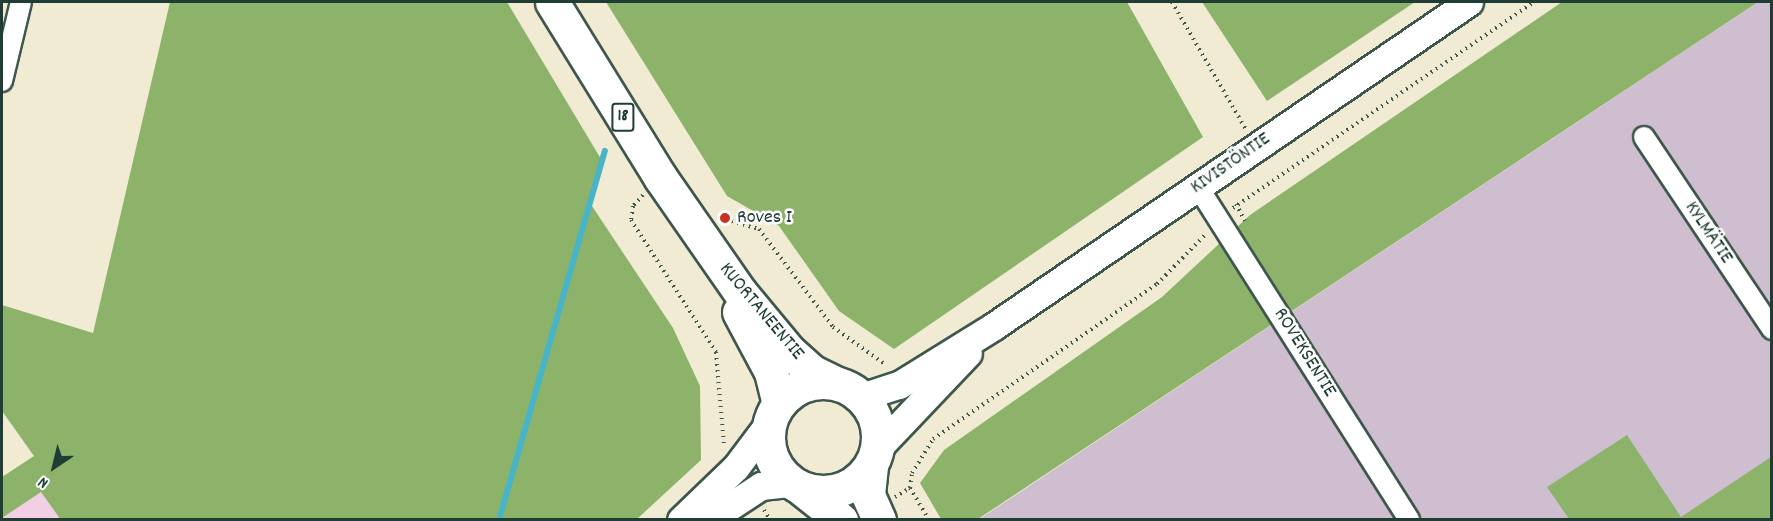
<!DOCTYPE html>
<html>
<head>
<meta charset="utf-8">
<style>
  body { margin:0 }
  #map { position:relative; width:1773px; height:521px; overflow:hidden; background:#f1ebd4; font-family:Dekko,sans-serif }
  div>[style] { position:absolute }
  .built>* { inset:0; background:#f2cfe2 }
  .industrial>* { inset:0; background:#cfbdd0 }
  .forest>* { inset:0; background:#8cb369 }
  .stream>* { height:6px; margin:-3px; padding:0 3px; transform-origin:3px; border-radius:3px; background:#49b3c7 }
  .path>* { height:4px; margin-top:-2px; transform-origin:0; background:repeating-linear-gradient(90deg,#3e574c 0 1.5px,transparent 0 6px) }
  .roads { filter:drop-shadow(2px 0 #3e574c) drop-shadow(-2px 0 #3e574c) drop-shadow(0 2px #3e574c) drop-shadow(0 -2px #3e574c) }
  .street>* { height:20px; margin:-10px; padding:0 10px; transform-origin:10px; border-radius:10px; background:#fff }
  .secondary>* { height:27px; margin:-13.5px; padding:0 13.5px; transform-origin:13.5px; border-radius:13.5px; background:#fff }
  .highway>* { height:33px; margin:-16.5px; padding:0 16.5px; transform-origin:16.5px; border-radius:16.5px; background:#fff }
  .highway>.ring { margin:-16.5px; padding:0; box-sizing:content-box; background:none; border:33px solid #fff; border-radius:50% }
  .dots>* { width:16px; height:16px; translate:-50% -50%; box-sizing:border-box; border:3px solid #fff; border-radius:50% }
  span { translate:-50% -50%; white-space:nowrap; text-align:center; line-height:1.15; -webkit-text-stroke:5px #fff; paint-order:stroke }
  .shield-label span { padding:2px 4px; background:#fff; border:2px solid; border-radius:4px; -webkit-text-stroke-width:0 }
  .shield-label { font-size:18px; color:#1f3d34; font-weight:700 }
  .street-label { font-size:20px; color:#1f3d34 }
  .poi-label { font-size:20px; color:#1f3d34 }
  .left { translate:0 -50%; text-align:left }
  .frame { position:absolute; inset:0; border:3px solid #1f3d34; pointer-events:none }
  .north { position:absolute; left:24px; top:437px; width:60px; height:60px; -webkit-text-stroke:4px #fff; paint-order:stroke; rotate:215deg; font-size:16px; font-weight:700; line-height:24px; text-align:center; color:#1f3d34 }
  .north::after { content:''; display:block; margin:auto; width:21px; height:27px; background:#1f3d34; clip-path:polygon(50% 0,100% 100%,50% 72%,0 100%) }
</style>
</head>
<body>
<div id="map">
  <div class="built">
    <i style="clip-path:polygon(41px 492px,61px 519px,2px 520px,2px 518px)"></i>
  </div>
  <div class="industrial">
    <i style="clip-path:polygon(1758px 2px,1771px 2px,1771px 519px,978px 520px)"></i>
  </div>
  <div class="forest">
    <i style="clip-path:polygon(170px 2px,507px 2px,601px 159px,590px 203px,673px 328px,700px 386px,701px 460px,637px 519px,61px 520px,41px 492px,2px 518px,2px 477px,34px 456px,2px 411px,2px 305px,93px 333px)"></i>
    <i style="clip-path:polygon(606px 2px,1127px 2px,1203px 137px,894px 349px,839px 311px,779px 226px,727px 196px)"></i>
    <i style="clip-path:polygon(1202px 2px,1415px 2px,1267px 101px)"></i>
    <i style="clip-path:polygon(1562px 2px,1758px 2px,978px 519px,941px 519px,920px 483px,944px 450px,1162px 297px,1250px 215px)"></i>
    <i style="clip-path:polygon(1627px 435px,1681px 517px,1771px 457px,1771px 519px,1569px 519px,1547px 487px)"></i>
  </div>
  <div class="stream">
    <i style="left:499px;top:520px;width:384px;rotate:-74deg"></i>
  </div>
  <div class="path">
    <i style="left:1172px;top:2px;width:146px;rotate:59.9deg"></i>
    <i style="left:643px;top:195px;width:15px;rotate:132deg"></i>
    <i style="left:633px;top:206px;width:14px;rotate:98deg"></i>
    <i style="left:631px;top:220px;width:157px;rotate:57.2deg"></i>
    <i style="left:716px;top:352px;width:93px;rotate:85.1deg"></i>
    <i style="left:1236px;top:204px;width:19px;rotate:62deg"></i>
    <i style="left:1233px;top:208px;width:365px;rotate:-34.4deg"></i>
    <i style="left:720px;top:218px;width:41px;rotate:15.8deg"></i>
    <i style="left:759px;top:229px;width:123px;rotate:52.9deg"></i>
    <i style="left:833px;top:327px;width:65px;rotate:35.6deg"></i>
    <i style="left:910px;top:488px;width:37px;rotate:59deg"></i>
    <i style="left:895px;top:497px;width:17px;rotate:-31deg"></i>
    <i style="left:910px;top:488px;width:15px;rotate:-82deg"></i>
    <i style="left:912px;top:473px;width:40px;rotate:-58deg"></i>
    <i style="left:933px;top:439px;width:272px;rotate:-34.7deg"></i>
    <i style="left:1157px;top:284px;width:70px;rotate:-45.6deg"></i>
    <i style="left:764px;top:510px;width:12px;rotate:59deg"></i>
  </div>
  <div class="roads">
    <div class="street">
      <i style="left:2px;top:81px;width:81px;rotate:-76.5deg"></i>
      <i style="left:1644px;top:137px;width:231px;rotate:56.3deg"></i>
      <i style="left:1198px;top:187px;width:394px;rotate:57.6deg"></i>
    </div>
    <div class="secondary">
      <i style="left:861px;top:397px;width:40px;rotate:-18deg"></i>
      <i style="left:899px;top:385px;width:112px;rotate:-31.8deg"></i>
      <i style="left:994px;top:326px;width:575px;rotate:-34.3deg"></i>
      <i style="left:877px;top:449px;width:132px;rotate:-46.5deg"></i>
      <i style="left:681px;top:520px;width:76px;rotate:-43.9deg"></i>
      <i style="left:736px;top:467px;width:55px;rotate:-53.1deg"></i>
      <i style="left:709px;top:520px;width:62px;rotate:-33.2deg"></i>
      <i style="left:761px;top:486px;width:30px;rotate:-6deg"></i>
    </div>
    <div class="highway">
      <i style="left:552px;top:2px;width:206px;rotate:58.3deg"></i>
      <i style="left:660px;top:177px;width:140px;rotate:55.2deg"></i>
      <i style="left:740px;top:292px;width:77px;rotate:50.3deg"></i>
      <i style="left:789px;top:351px;width:30px;rotate:42deg"></i>
      <i style="left:811px;top:371px;width:28px;rotate:26deg"></i>
      <i style="left:739px;top:312px;width:68px;rotate:61.9deg"></i>
      <i style="left:771px;top:372px;width:32px;rotate:76deg"></i>
      <i class="ring" style="left:768px;top:382px;width:77px;height:77px"></i>
      <i style="left:871px;top:466px;width:29px;rotate:96deg"></i>
      <i style="left:868px;top:495px;width:27px;rotate:66deg"></i>
      <i style="left:802px;top:489px;width:50px;rotate:38.5deg"></i>
    </div>
  </div>
  <div class="dots">
    <i style="left:725px;top:218px;background:#c8321e"></i>
  </div>
  <div class="shield-label">
    <span style="left:623px;top:117px">18</span>
  </div>
  <div class="street-label">
    <span style="left:1231px;top:164px;rotate:-35deg">KIVISTÖNTIE</span>
    <span style="left:1708px;top:233px;rotate:56deg">KYLMÄTIE</span>
    <span style="left:761px;top:312px;rotate:50deg">KUORTANEENTIE</span>
    <span style="left:1304px;top:353px;rotate:58deg">ROVEKSENTIE</span>
  </div>
  <div class="poi-label">
    <span class="left" style="left:737px;top:218px">Roves I</span>
  </div>
  <div class="frame"></div>
  <div class="north">N</div>
</div>
</body>
</html>
